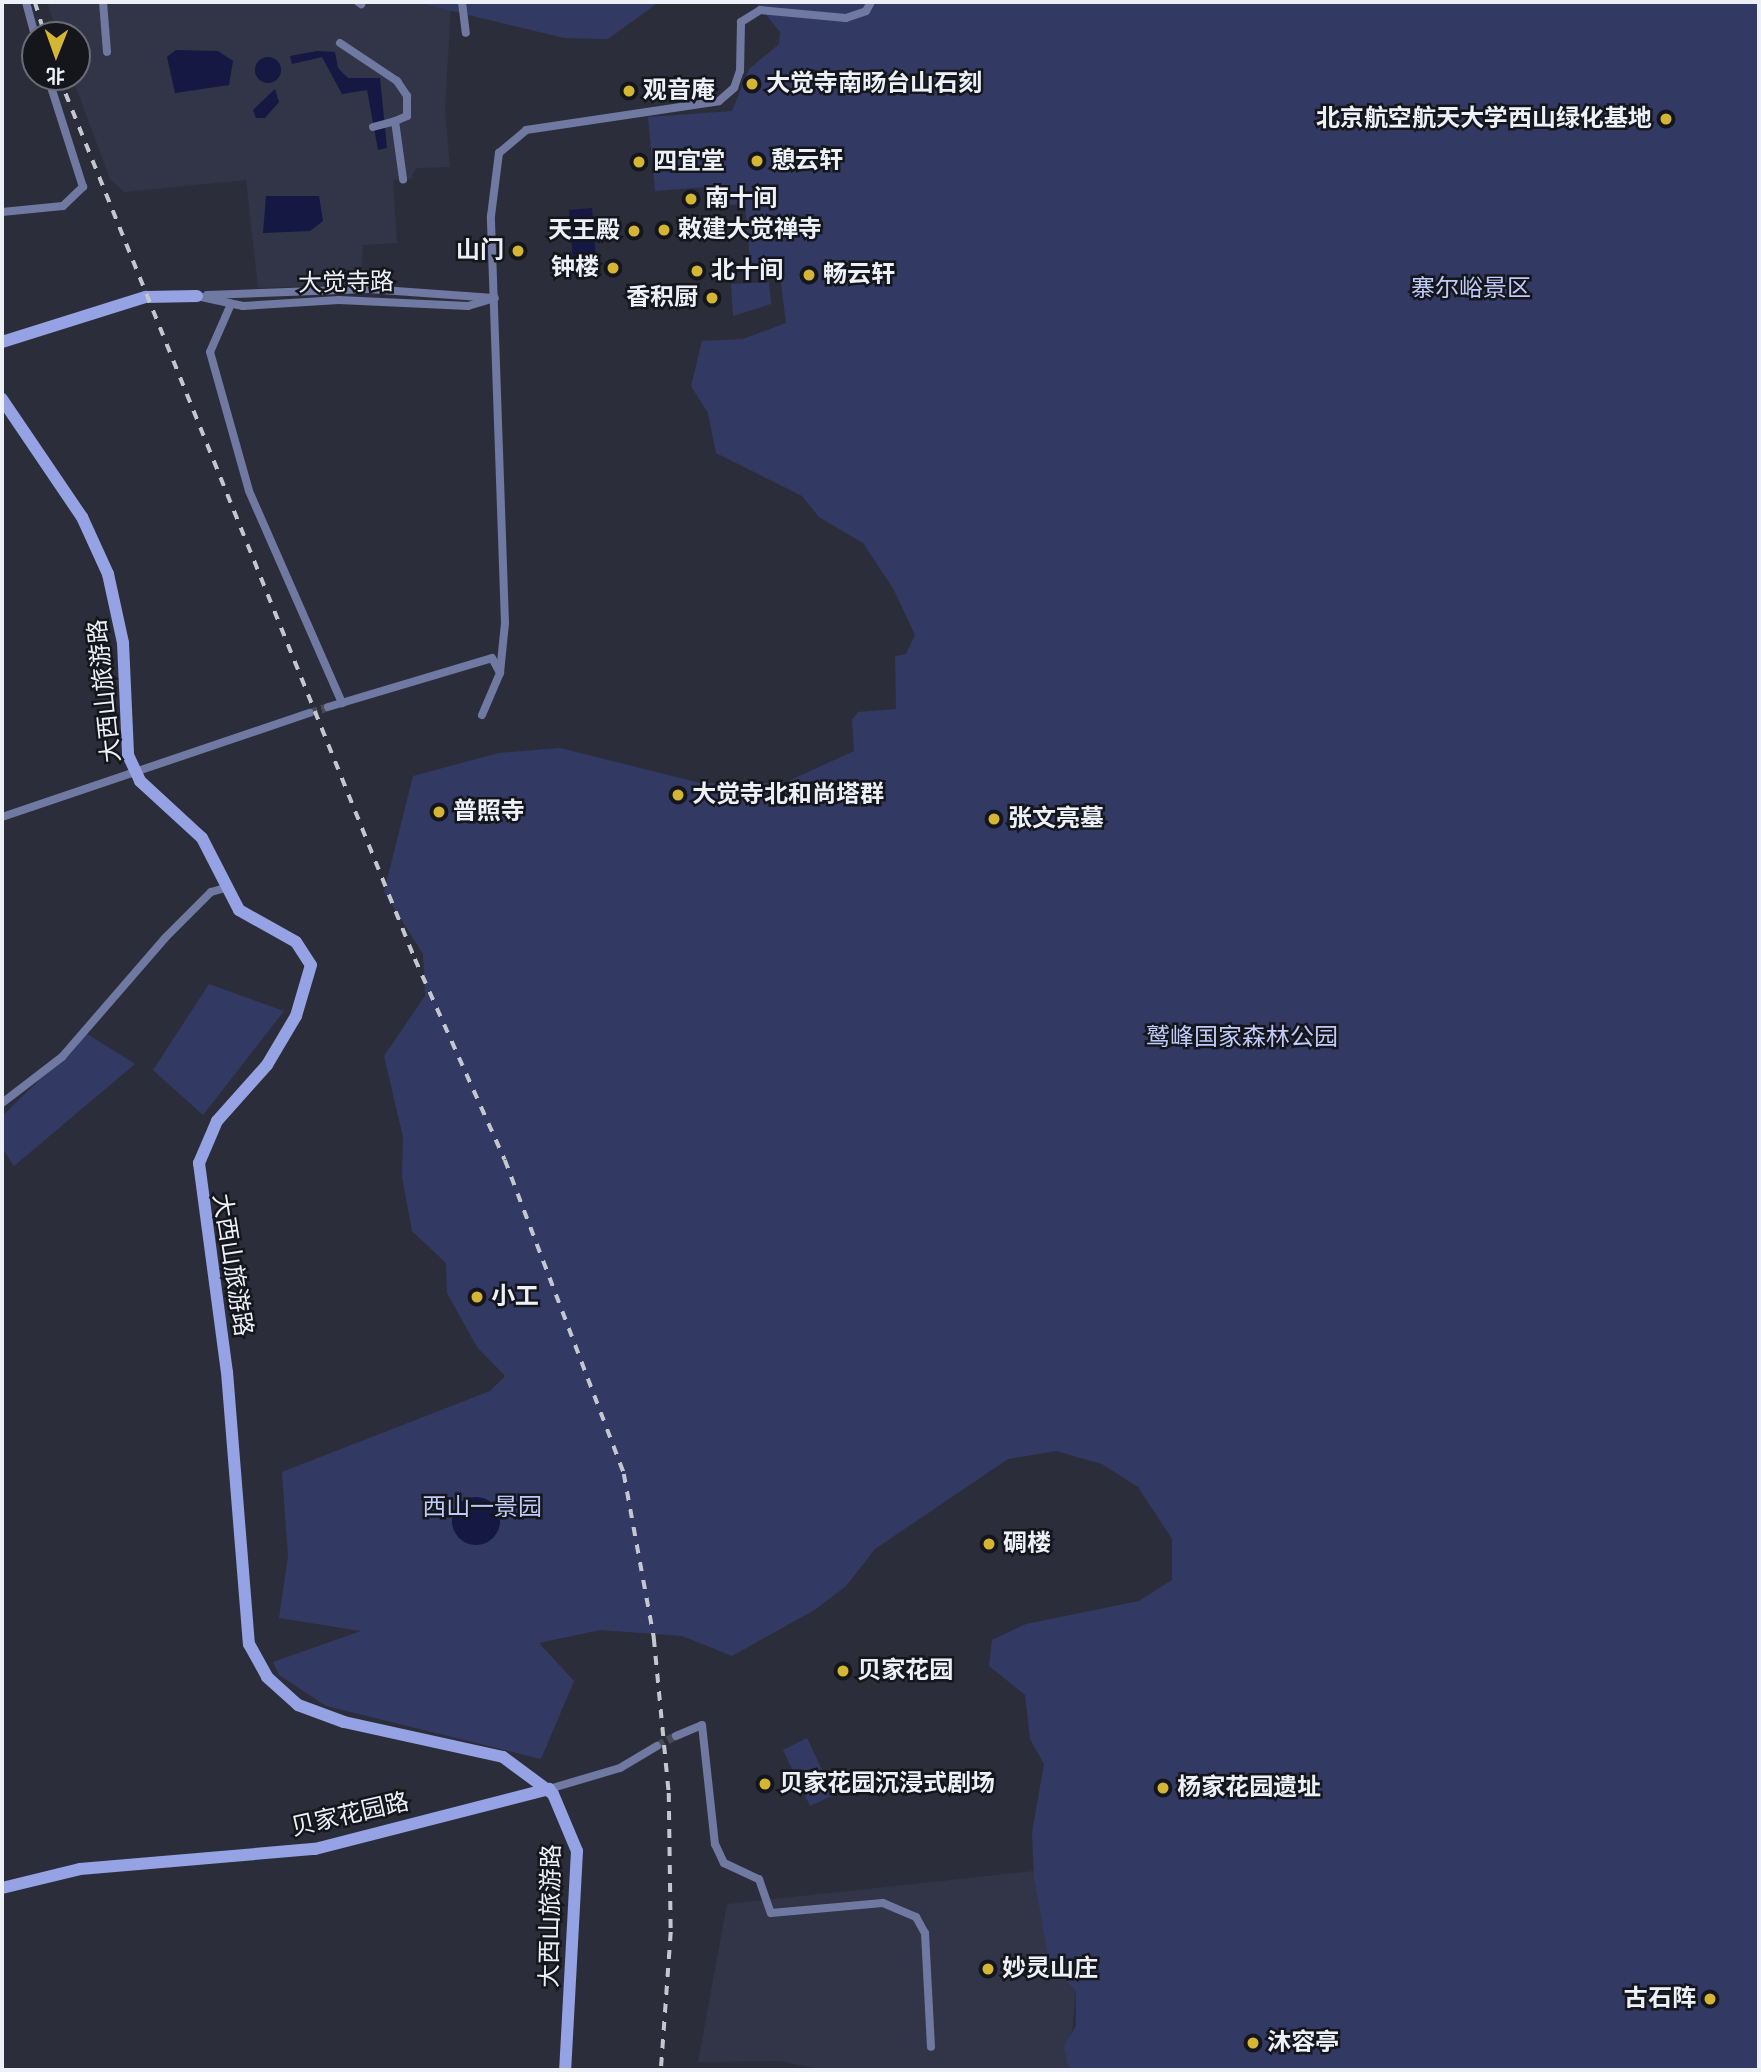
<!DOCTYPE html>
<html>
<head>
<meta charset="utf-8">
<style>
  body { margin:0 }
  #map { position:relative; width:1761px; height:2072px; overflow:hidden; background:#2b2e3a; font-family:"Roboto Condensed","Noto Sans SC",sans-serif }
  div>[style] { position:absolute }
  .built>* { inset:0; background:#313547 }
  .green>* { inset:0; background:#323a63 }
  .water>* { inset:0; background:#141843 }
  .round { border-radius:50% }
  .street-tunnel>* { height:8px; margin-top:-4px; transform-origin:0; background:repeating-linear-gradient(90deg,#484b56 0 8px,transparent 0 12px) }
  .street>* { height:8px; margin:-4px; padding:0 4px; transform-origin:4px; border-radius:4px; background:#7079a2 }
  .secondary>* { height:12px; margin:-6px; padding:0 6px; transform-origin:6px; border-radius:6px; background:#95a3e4 }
  .rail>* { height:3.5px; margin-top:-1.75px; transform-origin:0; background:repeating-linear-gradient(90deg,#c5c7d0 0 9px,transparent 0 18px) }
  .dots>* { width:19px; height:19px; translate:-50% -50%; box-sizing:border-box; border:4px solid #15161c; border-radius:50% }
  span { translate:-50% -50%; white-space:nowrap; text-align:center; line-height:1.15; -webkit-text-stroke:5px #15161c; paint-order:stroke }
  .poi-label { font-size:24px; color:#eef0f8; font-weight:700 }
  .left { translate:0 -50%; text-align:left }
  .right { translate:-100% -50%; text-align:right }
  .street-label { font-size:24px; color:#eef0f8 }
  .park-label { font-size:24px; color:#becaf8 }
  .frame { position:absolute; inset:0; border:4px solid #eef0f8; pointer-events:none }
  .north { position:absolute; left:21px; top:21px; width:70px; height:70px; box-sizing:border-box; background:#15161c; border:2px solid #6c6d74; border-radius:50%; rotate:181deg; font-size:19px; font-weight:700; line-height:28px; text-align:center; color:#eef0f8 }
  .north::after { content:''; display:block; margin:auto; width:24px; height:32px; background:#d5b534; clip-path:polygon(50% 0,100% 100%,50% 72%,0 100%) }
</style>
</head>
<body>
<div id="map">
  <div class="built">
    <i style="clip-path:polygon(47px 2px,451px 4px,445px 109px,450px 167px,416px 168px,411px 179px,393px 180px,397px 243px,363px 245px,360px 284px,258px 288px,246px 180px,124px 192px,110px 179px,72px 77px,77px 77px,77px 35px,58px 35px)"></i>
    <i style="clip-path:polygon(1034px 1871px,1049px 1963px,1076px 1991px,1068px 2070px,823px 2070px,780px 2061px,698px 2062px,727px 1904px)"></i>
  </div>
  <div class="green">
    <i style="clip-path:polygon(415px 2px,659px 2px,608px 39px,564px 38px)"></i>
    <i style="clip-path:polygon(756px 2px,1759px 2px,1759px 2070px,1069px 2070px,1064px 2046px,1076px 2026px,1076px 1991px,1049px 1963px,1034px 1877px,1032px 1833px,1044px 1764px,1030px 1739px,1025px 1695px,989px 1666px,992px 1640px,1026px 1624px,1139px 1601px,1172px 1580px,1172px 1539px,1138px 1487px,1102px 1464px,1056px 1451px,1008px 1459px,875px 1549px,846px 1586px,816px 1609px,732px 1656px,682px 1636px,600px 1630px,539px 1643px,574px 1681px,541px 1759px,326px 1706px,279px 1675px,273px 1662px,361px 1631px,279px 1618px,288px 1556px,282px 1472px,490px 1391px,505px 1376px,477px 1347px,447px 1293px,446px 1263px,412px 1231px,402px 1177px,403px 1137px,384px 1056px,425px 996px,423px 954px,384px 892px,413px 776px,499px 753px,560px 748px,700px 783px,784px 783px,854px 751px,852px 720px,858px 712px,896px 709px,895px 656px,906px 654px,915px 635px,894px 590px,863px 543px,819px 517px,802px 496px,716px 453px,708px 413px,691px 386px,702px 341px,743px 339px,786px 323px,780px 276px,750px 261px,745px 204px,728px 205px,719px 186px,655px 191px,648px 117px,732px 111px,749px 69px,779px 44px,780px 32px)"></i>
    <i style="clip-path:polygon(769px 282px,771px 304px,733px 316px,731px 284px)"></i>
    <i style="clip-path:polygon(209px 984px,284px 1011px,203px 1115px,153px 1070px)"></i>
    <i style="clip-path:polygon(87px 1034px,135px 1064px,14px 1166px,2px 1148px,2px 1116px)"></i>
    <i style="clip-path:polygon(807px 1738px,834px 1795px,810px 1806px,783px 1750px)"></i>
  </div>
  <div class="water">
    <i style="clip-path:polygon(176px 50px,218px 51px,233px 61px,229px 85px,175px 93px,167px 57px)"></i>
    <i style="clip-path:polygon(317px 51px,335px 52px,338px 68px,348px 78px,380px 78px,387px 148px,378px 150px,367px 90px,342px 94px,322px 57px,292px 64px,290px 56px)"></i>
    <i class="round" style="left:255px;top:57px;width:26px;height:26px"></i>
    <i style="clip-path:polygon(275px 89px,279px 102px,265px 118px,256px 118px,253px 110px)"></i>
    <i style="clip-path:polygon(266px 196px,319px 196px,323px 221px,310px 231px,263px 233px)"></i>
    <i style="clip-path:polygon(592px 208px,597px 273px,574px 275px,569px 210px)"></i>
    <i class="round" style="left:452px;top:1497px;width:48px;height:48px"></i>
  </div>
  <div class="street-tunnel">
    <i style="left:310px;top:713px;width:19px;rotate:-18deg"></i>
    <i style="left:657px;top:1746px;width:21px;rotate:-28deg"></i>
  </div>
  <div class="street">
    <i style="left:26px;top:2px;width:34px;rotate:75deg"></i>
    <i style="left:103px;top:2px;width:50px;rotate:85.4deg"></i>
    <i style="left:358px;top:2px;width:4px;rotate:34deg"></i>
    <i style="left:462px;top:2px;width:31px;rotate:83deg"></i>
    <i style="left:340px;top:43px;width:69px;rotate:33.7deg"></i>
    <i style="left:397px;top:81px;width:18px;rotate:56deg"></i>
    <i style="left:407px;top:96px;width:20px;rotate:90deg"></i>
    <i style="left:407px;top:116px;width:13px;rotate:157deg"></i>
    <i style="left:373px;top:127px;width:23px;rotate:-15deg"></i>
    <i style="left:395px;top:121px;width:59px;rotate:82.1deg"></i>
    <i style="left:2px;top:212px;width:61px;rotate:-5.6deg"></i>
    <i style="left:63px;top:206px;width:28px;rotate:-44deg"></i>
    <i style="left:83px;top:187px;width:115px;rotate:-107.7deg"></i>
    <i style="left:207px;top:295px;width:161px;rotate:-2.1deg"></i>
    <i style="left:368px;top:289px;width:126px;rotate:4.1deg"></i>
    <i style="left:197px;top:296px;width:47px;rotate:12.3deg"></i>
    <i style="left:243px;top:306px;width:96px;rotate:-3.6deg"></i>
    <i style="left:339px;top:300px;width:129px;rotate:2.7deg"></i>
    <i style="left:468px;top:306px;width:28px;rotate:-17deg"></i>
    <i style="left:231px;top:304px;width:52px;rotate:113.6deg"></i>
    <i style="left:210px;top:352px;width:144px;rotate:74.3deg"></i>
    <i style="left:249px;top:491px;width:232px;rotate:66.3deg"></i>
    <i style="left:328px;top:707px;width:171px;rotate:-16.6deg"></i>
    <i style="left:492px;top:658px;width:15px;rotate:62deg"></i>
    <i style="left:482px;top:715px;width:46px;rotate:-66.8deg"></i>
    <i style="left:500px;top:673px;width:50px;rotate:-84.3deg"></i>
    <i style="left:505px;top:623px;width:407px;rotate:-92deg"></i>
    <i style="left:491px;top:216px;width:64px;rotate:-82.8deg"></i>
    <i style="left:499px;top:153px;width:35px;rotate:-40deg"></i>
    <i style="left:526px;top:130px;width:195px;rotate:-8.5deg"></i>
    <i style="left:719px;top:101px;width:20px;rotate:-41deg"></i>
    <i style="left:734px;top:88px;width:18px;rotate:-71deg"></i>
    <i style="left:740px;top:71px;width:49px;rotate:-88.8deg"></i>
    <i style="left:741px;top:22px;width:22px;rotate:-32deg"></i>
    <i style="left:760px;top:10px;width:86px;rotate:5.3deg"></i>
    <i style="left:846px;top:18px;width:21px;rotate:-19deg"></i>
    <i style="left:866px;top:11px;width:10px;rotate:-61deg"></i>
    <i style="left:2px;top:817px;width:325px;rotate:-18.7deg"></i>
    <i style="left:2px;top:1103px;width:76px;rotate:-37.5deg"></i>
    <i style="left:62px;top:1057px;width:157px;rotate:-49.1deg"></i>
    <i style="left:165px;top:938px;width:65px;rotate:-45deg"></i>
    <i style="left:211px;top:892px;width:15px;rotate:-16deg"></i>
    <i style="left:676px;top:1736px;width:28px;rotate:-23deg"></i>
    <i style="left:702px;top:1725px;width:120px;rotate:83.8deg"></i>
    <i style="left:715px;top:1844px;width:21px;rotate:65deg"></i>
    <i style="left:724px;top:1863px;width:38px;rotate:25deg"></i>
    <i style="left:759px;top:1879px;width:36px;rotate:71deg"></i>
    <i style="left:771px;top:1913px;width:112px;rotate:-5.1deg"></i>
    <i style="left:883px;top:1903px;width:36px;rotate:23deg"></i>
    <i style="left:916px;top:1917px;width:18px;rotate:61deg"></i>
    <i style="left:925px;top:1933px;width:114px;rotate:87deg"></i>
    <i style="left:549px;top:1789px;width:74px;rotate:-16.5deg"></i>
    <i style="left:620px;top:1768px;width:43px;rotate:-30.7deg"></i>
  </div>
  <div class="secondary">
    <i style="left:2px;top:342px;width:151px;rotate:-17.4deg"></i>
    <i style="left:146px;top:297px;width:51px;rotate:-1.1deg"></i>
    <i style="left:2px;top:399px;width:143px;rotate:55.9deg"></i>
    <i style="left:82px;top:517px;width:63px;rotate:65.5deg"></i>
    <i style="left:108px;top:574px;width:71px;rotate:77.7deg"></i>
    <i style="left:123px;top:643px;width:112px;rotate:87.4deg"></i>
    <i style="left:128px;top:755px;width:29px;rotate:65deg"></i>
    <i style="left:140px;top:781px;width:84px;rotate:42.6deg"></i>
    <i style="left:202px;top:838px;width:81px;rotate:62.8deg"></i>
    <i style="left:239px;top:910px;width:65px;rotate:29.3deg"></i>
    <i style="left:296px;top:942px;width:27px;rotate:57deg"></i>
    <i style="left:311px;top:965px;width:53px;rotate:106.4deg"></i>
    <i style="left:296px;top:1016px;width:57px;rotate:120.6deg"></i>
    <i style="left:267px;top:1065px;width:75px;rotate:131.8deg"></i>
    <i style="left:217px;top:1121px;width:46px;rotate:113.2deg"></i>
    <i style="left:199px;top:1163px;width:211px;rotate:82.4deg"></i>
    <i style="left:227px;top:1372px;width:273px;rotate:85.4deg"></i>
    <i style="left:249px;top:1644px;width:38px;rotate:61deg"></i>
    <i style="left:267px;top:1677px;width:42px;rotate:42.1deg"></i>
    <i style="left:298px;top:1705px;width:49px;rotate:20.3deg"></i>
    <i style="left:344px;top:1722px;width:163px;rotate:12.4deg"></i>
    <i style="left:503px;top:1757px;width:62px;rotate:36.5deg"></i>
    <i style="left:553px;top:1794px;width:62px;rotate:67.2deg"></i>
    <i style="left:577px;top:1851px;width:219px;rotate:93.1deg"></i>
    <i style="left:2px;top:1888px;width:80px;rotate:-13.7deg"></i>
    <i style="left:80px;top:1869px;width:236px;rotate:-4.9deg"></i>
    <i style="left:315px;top:1849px;width:242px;rotate:-14.4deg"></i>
  </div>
  <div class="rail">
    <i style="left:35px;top:2px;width:34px;rotate:73deg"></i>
    <i style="left:59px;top:77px;width:951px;rotate:68.02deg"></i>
    <i style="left:415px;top:959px;width:220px;rotate:65.9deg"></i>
    <i style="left:505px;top:1160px;width:336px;rotate:69.2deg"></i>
    <i style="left:624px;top:1474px;width:167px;rotate:79.6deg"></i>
    <i style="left:654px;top:1638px;width:156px;rotate:84.5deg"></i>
    <i style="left:669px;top:1793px;width:139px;rotate:89.2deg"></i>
    <i style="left:671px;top:1932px;width:138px;rotate:94.1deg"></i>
  </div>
  <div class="dots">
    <i style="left:752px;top:84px;background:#d5b534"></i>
    <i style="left:629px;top:91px;background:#d5b534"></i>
    <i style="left:1666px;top:119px;background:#d5b534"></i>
    <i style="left:757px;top:161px;background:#d5b534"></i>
    <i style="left:639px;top:162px;background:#d5b534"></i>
    <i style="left:691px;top:199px;background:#d5b534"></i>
    <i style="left:664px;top:230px;background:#d5b534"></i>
    <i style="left:634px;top:231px;background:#d5b534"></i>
    <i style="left:518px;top:251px;background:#d5b534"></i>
    <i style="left:613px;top:268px;background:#d5b534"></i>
    <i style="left:697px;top:271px;background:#d5b534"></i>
    <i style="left:809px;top:275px;background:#d5b534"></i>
    <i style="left:712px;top:298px;background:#d5b534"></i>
    <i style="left:678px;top:795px;background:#d5b534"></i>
    <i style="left:439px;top:812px;background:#d5b534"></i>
    <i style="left:994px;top:819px;background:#d5b534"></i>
    <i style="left:477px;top:1297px;background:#d5b534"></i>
    <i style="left:989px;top:1544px;background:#d5b534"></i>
    <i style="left:843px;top:1671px;background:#d5b534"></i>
    <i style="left:765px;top:1784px;background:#d5b534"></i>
    <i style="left:1163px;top:1788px;background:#d5b534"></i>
    <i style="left:988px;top:1969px;background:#d5b534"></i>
    <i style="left:1710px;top:1999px;background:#d5b534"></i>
    <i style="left:1253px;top:2043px;background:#d5b534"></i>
  </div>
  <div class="poi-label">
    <span class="left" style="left:766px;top:84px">大觉寺南旸台山石刻</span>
    <span class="left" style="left:643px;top:91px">观音庵</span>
    <span class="right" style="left:1652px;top:119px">北京航空航天大学西山绿化基地</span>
    <span class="left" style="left:771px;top:161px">憩云轩</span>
    <span class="left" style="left:653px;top:162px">四宜堂</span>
    <span class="left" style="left:705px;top:199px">南十间</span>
    <span class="left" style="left:678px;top:230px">敕建大觉禅寺</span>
    <span class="right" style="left:620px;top:231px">天王殿</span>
    <span class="right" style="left:504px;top:251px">山门</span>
    <span class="right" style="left:599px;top:268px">钟楼</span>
    <span class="left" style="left:711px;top:271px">北十间</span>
    <span class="left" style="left:823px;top:275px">畅云轩</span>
    <span class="right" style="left:698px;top:298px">香积厨</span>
    <span class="left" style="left:692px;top:795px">大觉寺北和尚塔群</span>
    <span class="left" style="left:453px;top:812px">普照寺</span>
    <span class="left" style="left:1008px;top:819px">张文亮墓</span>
    <span class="left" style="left:491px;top:1297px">小工</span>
    <span class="left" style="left:1003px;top:1544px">碉楼</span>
    <span class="left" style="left:857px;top:1671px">贝家花园</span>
    <span class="left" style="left:779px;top:1784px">贝家花园沉浸式剧场</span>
    <span class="left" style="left:1177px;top:1788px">杨家花园遗址</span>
    <span class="left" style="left:1002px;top:1969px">妙灵山庄</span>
    <span class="right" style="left:1696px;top:1999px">古石阵</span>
    <span class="left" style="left:1267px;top:2043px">沐容亭</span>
  </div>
  <div class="street-label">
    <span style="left:346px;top:283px;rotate:-1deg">大觉寺路</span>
    <span style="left:105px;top:691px;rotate:-96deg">大西山旅游路</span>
    <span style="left:232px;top:1265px;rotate:81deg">大西山旅游路</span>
    <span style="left:350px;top:1815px;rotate:-13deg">贝家花园路</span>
    <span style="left:551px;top:1916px;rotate:-89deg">大西山旅游路</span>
  </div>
  <div class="park-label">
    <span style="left:1471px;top:289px">寨尔峪景区</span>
    <span style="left:1242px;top:1038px">鹫峰国家森林公园</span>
    <span style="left:482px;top:1508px">西山一景园</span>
  </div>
  <div class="frame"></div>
  <div class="north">北</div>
</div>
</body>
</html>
